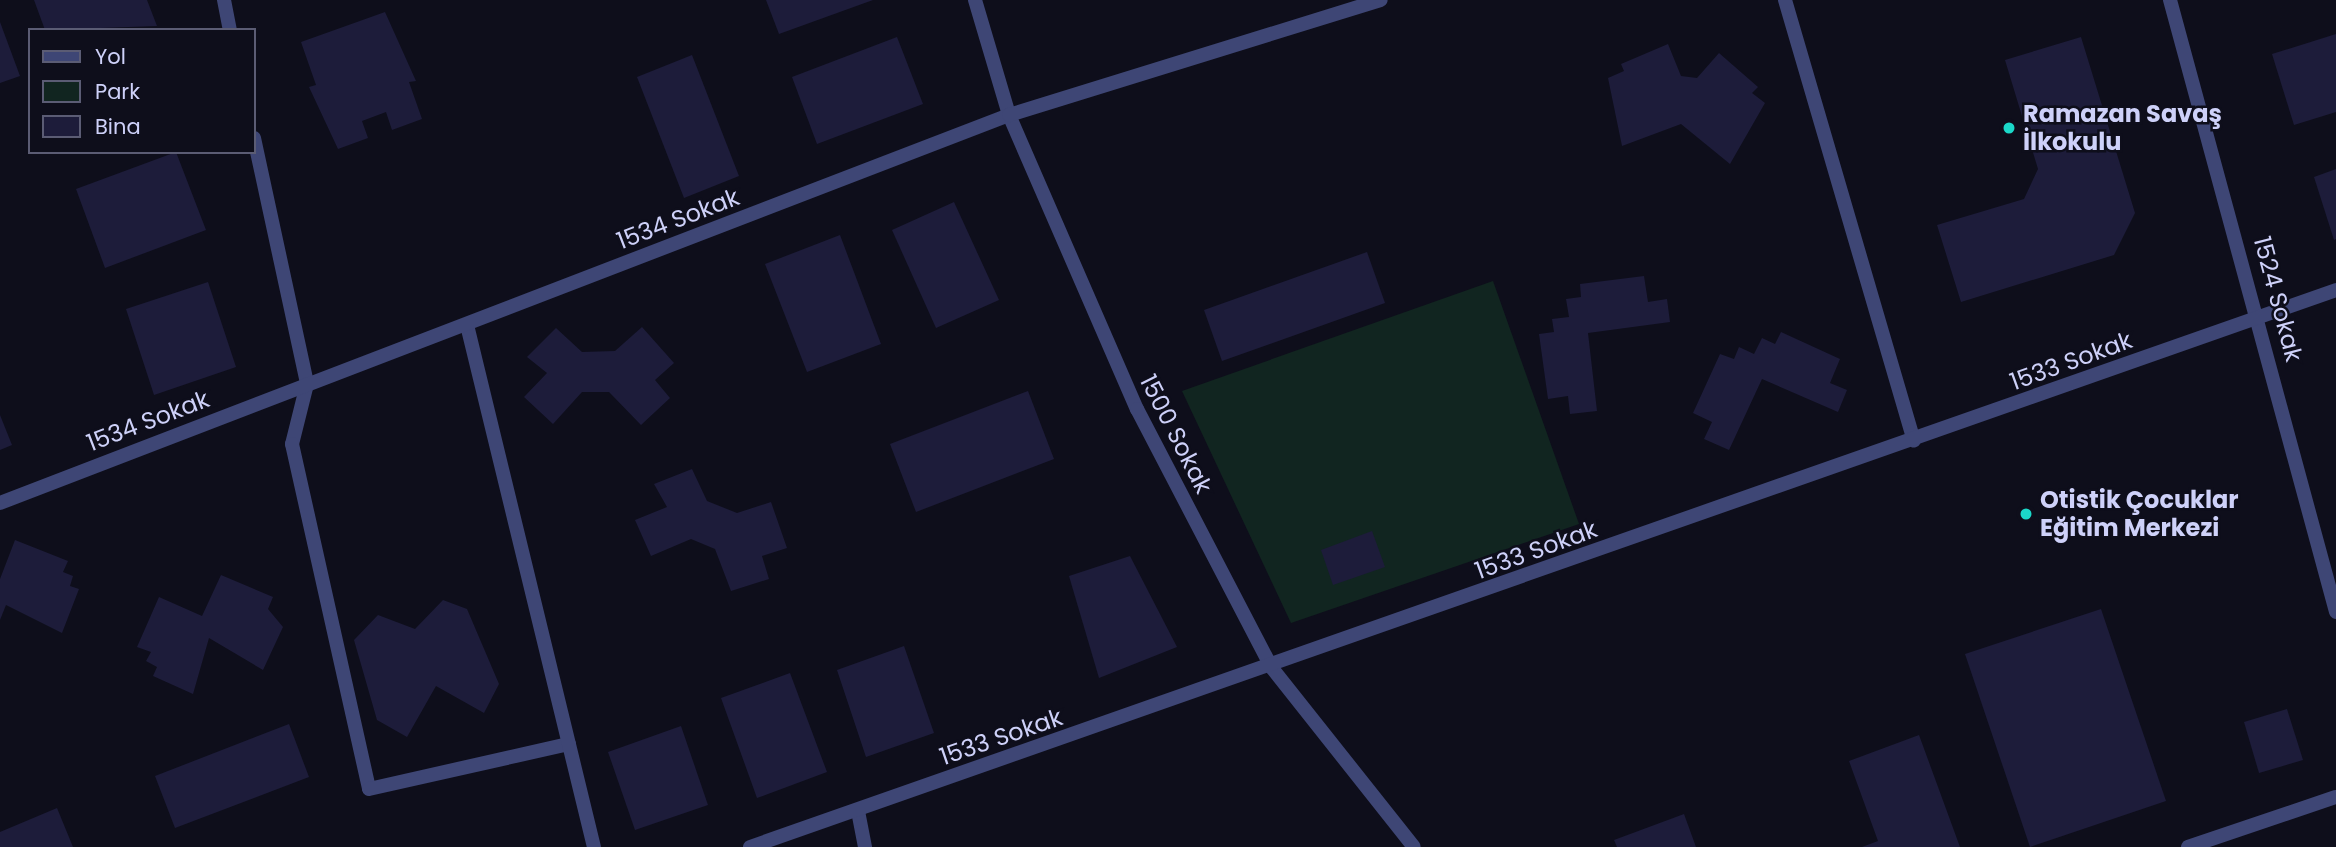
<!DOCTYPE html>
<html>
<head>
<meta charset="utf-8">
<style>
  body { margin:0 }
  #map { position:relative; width:2336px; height:847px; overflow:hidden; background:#0e0e1b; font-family:Poppins,sans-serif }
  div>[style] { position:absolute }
  .green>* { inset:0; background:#112520 }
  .building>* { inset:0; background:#1d1c3a }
  .street>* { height:14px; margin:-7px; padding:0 7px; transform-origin:7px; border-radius:7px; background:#3e4675 }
  .dots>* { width:19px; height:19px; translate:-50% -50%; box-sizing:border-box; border:4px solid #0e0e1b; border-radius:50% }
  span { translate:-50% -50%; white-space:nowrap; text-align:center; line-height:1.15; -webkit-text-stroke:5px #0e0e1b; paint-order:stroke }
  .poi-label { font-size:24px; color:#ced1f9; font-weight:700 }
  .left { translate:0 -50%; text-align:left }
  .street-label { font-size:24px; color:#ced1f9 }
  .legend { position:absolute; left:28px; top:28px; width:228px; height:126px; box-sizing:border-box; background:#0e0e1b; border:2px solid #5b5c74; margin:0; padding:9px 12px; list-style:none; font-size:21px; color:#ced1f9 }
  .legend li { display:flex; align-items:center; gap:14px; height:35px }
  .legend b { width:35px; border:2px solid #5b5c74 }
</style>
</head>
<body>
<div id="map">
  <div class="green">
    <i style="clip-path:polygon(1493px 281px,1579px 524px,1291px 623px,1182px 391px)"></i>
  </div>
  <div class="building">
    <i style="clip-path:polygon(34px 0,147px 0,157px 26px,45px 30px)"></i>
    <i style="clip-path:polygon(766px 0,873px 0,779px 34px)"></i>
    <i style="clip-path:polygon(385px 12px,416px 81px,409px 82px,422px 119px,392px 130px,386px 112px,362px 121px,368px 138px,338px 149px,309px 87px,316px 85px,301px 42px)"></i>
    <i style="clip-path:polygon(0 22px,20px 76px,0 83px)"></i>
    <i style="clip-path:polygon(2336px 34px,2336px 112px,2294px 125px,2272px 54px)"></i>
    <i style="clip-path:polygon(897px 37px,923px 104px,817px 144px,792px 77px)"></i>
    <i style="clip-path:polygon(2081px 37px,2135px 213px,2114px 255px,1961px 302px,1937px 225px,2024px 199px,2038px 169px,2005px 60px)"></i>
    <i style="clip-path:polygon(1668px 44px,1681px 76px,1697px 78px,1719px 53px,1758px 87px,1752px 93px,1765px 103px,1730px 164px,1681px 124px,1622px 146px,1608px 78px,1624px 71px,1621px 64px)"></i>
    <i style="clip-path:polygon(692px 55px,739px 176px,684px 198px,637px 77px)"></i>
    <i style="clip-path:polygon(176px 152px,206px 230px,105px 268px,76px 189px)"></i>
    <i style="clip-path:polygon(2336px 169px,2336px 239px,2334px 240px,2314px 177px)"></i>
    <i style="clip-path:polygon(954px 202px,999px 300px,936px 328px,892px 230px)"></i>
    <i style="clip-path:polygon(840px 235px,881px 344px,807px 372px,765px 264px)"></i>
    <i style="clip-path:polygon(1367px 252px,1385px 303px,1222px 361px,1204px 310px)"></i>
    <i style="clip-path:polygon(1644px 276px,1648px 302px,1667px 299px,1670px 322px,1588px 333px,1597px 411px,1570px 414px,1568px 396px,1548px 399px,1539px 334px,1554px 332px,1552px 319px,1569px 317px,1566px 299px,1581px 297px,1580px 284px)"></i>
    <i style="clip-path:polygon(208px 282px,236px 367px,154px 395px,126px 309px)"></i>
    <i style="clip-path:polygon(642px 327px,674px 363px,655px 380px,670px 398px,641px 425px,609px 392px,582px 392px,553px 424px,524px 397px,547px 373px,527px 357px,556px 328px,582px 352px,615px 351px)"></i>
    <i style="clip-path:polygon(1781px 332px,1840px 359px,1830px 383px,1847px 390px,1838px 412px,1762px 379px,1729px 450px,1704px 439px,1712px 422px,1693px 413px,1720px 354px,1734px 359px,1739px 347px,1754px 354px,1762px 338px,1775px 344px)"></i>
    <i style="clip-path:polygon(1028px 391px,1054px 459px,916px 512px,890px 444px)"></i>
    <i style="clip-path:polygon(0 415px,12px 445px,0 450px)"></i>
    <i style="clip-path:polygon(692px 469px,707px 501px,737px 513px,771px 502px,787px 548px,762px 556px,769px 579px,731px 591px,715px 549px,691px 539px,651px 556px,635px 520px,667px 507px,654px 484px)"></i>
    <i style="clip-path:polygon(1372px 531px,1385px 567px,1333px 585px,1321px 550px)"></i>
    <i style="clip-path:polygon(15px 540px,68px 561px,63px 572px,73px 576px,70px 586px,79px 589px,62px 633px,6px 605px,0 620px,0 579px)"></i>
    <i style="clip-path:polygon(1130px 556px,1177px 647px,1099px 678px,1069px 576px)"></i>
    <i style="clip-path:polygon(221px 575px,273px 597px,268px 609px,283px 627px,263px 670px,209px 638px,193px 694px,153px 676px,157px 667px,146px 661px,151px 652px,137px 647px,159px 597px,202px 616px)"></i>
    <i style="clip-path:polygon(443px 600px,467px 609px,499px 684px,484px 713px,436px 686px,407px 737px,377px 720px,354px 640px,378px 615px,415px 629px)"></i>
    <i style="clip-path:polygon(2101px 609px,2166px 801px,2030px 847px,1965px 654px)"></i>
    <i style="clip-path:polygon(904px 646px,934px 733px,866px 757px,837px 670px)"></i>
    <i style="clip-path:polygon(790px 673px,827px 772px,757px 798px,721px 698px)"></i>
    <i style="clip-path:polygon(2287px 709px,2303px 760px,2259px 773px,2244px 722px)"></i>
    <i style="clip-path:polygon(289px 724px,309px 777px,175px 828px,155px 776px)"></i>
    <i style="clip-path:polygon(681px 726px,708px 805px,635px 830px,608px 752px)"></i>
    <i style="clip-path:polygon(1919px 735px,1960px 847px,1862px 847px,1878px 841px,1849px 761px)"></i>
    <i style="clip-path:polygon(57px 808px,73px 847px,0 847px,0 832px)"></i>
    <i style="clip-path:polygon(1684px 814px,1696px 847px,1617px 847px,1614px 840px)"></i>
  </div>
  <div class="street">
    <i style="left:224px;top:0;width:31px;rotate:79deg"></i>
    <i style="left:975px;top:0;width:120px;rotate:73.5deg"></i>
    <i style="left:1009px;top:115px;width:321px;rotate:66.5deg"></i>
    <i style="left:1137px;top:409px;width:292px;rotate:62.5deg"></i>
    <i style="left:1272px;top:668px;width:228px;rotate:51.6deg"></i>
    <i style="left:1785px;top:0;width:459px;rotate:73.7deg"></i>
    <i style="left:2170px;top:0;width:634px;rotate:74.82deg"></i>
    <i style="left:254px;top:138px;width:252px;rotate:77.8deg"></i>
    <i style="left:307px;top:384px;width:62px;rotate:104deg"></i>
    <i style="left:292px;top:444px;width:353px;rotate:77.4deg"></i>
    <i style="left:369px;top:789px;width:205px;rotate:-12.7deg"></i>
    <i style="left:467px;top:325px;width:537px;rotate:76.33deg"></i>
    <i style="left:0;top:503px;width:1081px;rotate:-21.03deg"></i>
    <i style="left:1009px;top:115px;width:389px;rotate:-17.2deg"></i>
    <i style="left:858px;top:811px;width:37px;rotate:79deg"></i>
    <i style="left:750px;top:847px;width:1681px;rotate:-19.35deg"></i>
    <i style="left:2188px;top:847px;width:156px;rotate:-18.7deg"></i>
  </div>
  <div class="dots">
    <i style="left:2009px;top:128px;background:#1bd8c9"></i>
    <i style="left:2026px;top:514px;background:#1bd8c9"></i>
  </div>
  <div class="poi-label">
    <span class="left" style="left:2023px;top:128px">Ramazan Savaş<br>İlkokulu</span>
    <span class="left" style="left:2040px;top:514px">Otistik Çocuklar<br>Eğitim Merkezi</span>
  </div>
  <div class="street-label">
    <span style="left:678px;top:219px;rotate:-21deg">1534 Sokak</span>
    <span style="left:2278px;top:299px;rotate:75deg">1524 Sokak</span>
    <span style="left:2071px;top:361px;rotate:-20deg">1533 Sokak</span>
    <span style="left:148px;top:421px;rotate:-21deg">1534 Sokak</span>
    <span style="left:1176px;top:434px;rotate:63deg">1500 Sokak</span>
    <span style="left:1536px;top:550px;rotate:-20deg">1533 Sokak</span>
    <span style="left:1001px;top:737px;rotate:-19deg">1533 Sokak</span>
  </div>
  <ul class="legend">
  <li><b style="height:9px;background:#3e4675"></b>Yol</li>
  <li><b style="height:19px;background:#112520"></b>Park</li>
  <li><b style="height:19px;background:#1d1c3a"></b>Bina</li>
  </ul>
</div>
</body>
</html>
